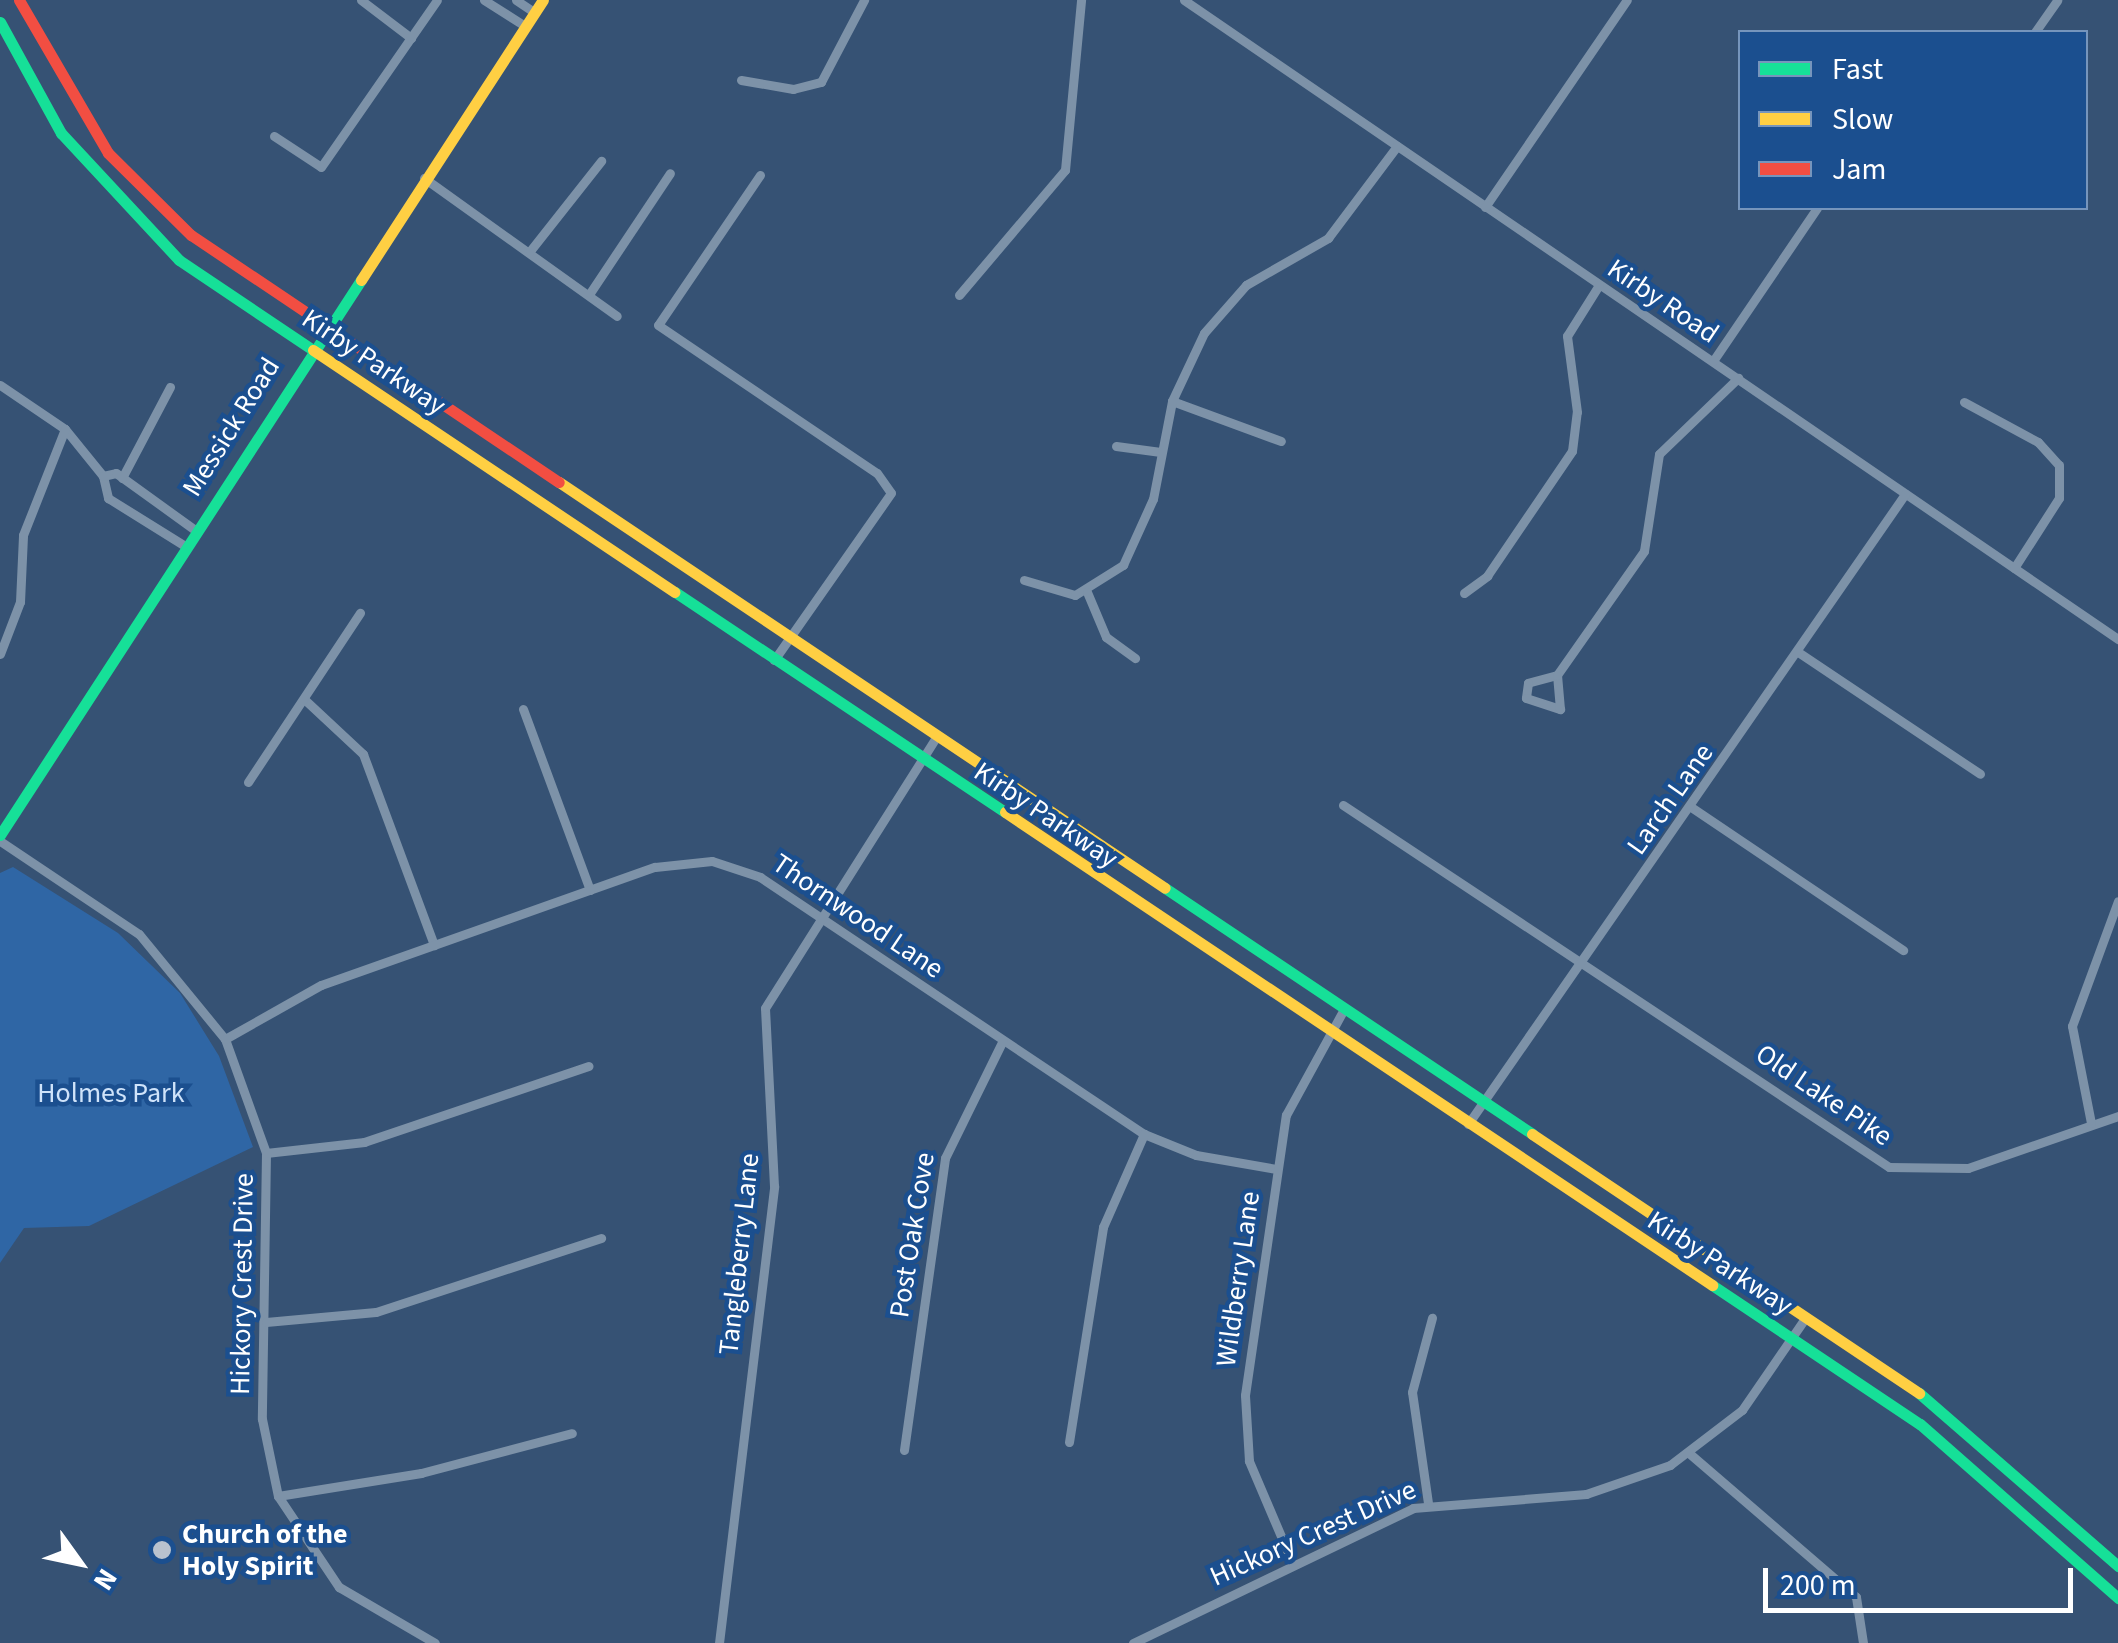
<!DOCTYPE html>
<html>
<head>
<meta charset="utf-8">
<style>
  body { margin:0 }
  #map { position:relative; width:2118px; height:1643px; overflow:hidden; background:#365274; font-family:"Source Sans 3",sans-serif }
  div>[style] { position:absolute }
  .green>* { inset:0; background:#2f66a5 }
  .street>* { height:9px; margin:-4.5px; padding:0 4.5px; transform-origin:4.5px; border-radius:4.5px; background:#7d92a8 }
  .fast>* { height:11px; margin:-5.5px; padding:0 5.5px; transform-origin:5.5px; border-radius:5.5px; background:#16e098 }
  .slow>* { height:11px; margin:-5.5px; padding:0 5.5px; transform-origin:5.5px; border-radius:5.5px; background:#ffcf43 }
  .jam>* { height:11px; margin:-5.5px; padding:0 5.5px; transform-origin:5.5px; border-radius:5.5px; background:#f24e42 }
  .dots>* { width:28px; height:28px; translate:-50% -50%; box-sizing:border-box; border:5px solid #1b4f8f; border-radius:50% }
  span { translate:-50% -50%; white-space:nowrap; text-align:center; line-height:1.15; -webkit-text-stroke:9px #1b4f8f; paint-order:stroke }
  .street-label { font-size:28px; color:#fff }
  .park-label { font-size:28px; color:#cfe3fa }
  .poi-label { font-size:28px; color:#fff; font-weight:700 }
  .left { translate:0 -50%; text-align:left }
  .legend { position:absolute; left:1738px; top:30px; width:350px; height:180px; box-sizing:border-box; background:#1b4f8f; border:2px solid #7695bc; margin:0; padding:12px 18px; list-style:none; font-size:30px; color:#fff }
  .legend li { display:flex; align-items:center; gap:20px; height:50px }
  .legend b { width:50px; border:2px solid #7695bc }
  .north { position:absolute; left:30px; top:1513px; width:100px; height:100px; -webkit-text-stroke:8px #1b4f8f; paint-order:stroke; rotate:123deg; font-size:28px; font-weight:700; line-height:40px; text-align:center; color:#fff }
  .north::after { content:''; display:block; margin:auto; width:35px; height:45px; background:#fff; clip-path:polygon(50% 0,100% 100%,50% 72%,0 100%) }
  .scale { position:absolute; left:1763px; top:1568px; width:310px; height:45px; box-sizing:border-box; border:5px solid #fff; border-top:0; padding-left:12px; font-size:30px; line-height:35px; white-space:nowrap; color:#fff; -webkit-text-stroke:8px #1b4f8f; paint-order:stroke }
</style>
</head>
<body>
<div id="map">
  <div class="green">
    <i style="clip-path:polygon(13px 867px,118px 933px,180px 993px,219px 1056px,253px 1147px,89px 1226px,24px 1228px,0 1263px,0 873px)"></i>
  </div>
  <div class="street">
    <i style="left:361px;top:0;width:63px;rotate:37.2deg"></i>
    <i style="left:484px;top:0;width:49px;rotate:32.4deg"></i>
    <i style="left:516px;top:0;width:22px;rotate:34deg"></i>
    <i style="left:1184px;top:0;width:1132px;rotate:34.38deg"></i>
    <i style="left:2035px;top:32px;width:39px;rotate:-55deg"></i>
    <i style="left:741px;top:80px;width:53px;rotate:9.8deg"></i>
    <i style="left:793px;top:89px;width:29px;rotate:-14deg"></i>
    <i style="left:821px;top:82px;width:93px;rotate:-62.3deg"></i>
    <i style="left:274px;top:136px;width:56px;rotate:33.4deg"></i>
    <i style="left:321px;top:167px;width:203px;rotate:-55.2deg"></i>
    <i style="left:760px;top:175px;width:181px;rotate:124.2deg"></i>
    <i style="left:658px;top:325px;width:264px;rotate:34.1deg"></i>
    <i style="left:877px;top:473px;width:24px;rotate:55deg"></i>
    <i style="left:891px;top:493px;width:204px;rotate:125deg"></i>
    <i style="left:424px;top:178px;width:237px;rotate:35.6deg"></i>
    <i style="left:1485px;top:207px;width:251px;rotate:-55.6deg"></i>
    <i style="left:530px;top:251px;width:115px;rotate:-51.7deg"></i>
    <i style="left:590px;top:293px;width:144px;rotate:-56.3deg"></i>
    <i style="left:959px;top:295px;width:164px;rotate:-49.7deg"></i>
    <i style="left:1065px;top:170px;width:171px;rotate:-84.6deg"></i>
    <i style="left:1713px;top:361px;width:185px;rotate:-55.8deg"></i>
    <i style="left:0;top:385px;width:78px;rotate:34.1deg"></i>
    <i style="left:65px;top:429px;width:60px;rotate:51deg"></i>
    <i style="left:1172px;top:401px;width:116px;rotate:20.2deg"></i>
    <i style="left:1964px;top:402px;width:84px;rotate:28.4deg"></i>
    <i style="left:2038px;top:442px;width:31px;rotate:48deg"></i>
    <i style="left:2059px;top:465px;width:33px;rotate:90deg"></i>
    <i style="left:2059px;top:498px;width:83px;rotate:122.7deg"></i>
    <i style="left:1116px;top:446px;width:45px;rotate:7.6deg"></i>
    <i style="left:103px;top:476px;width:23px;rotate:77deg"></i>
    <i style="left:108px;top:498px;width:91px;rotate:31.9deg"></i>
    <i style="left:103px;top:476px;width:13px;rotate:-13deg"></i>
    <i style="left:116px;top:473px;width:97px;rotate:35.8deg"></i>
    <i style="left:122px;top:478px;width:103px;rotate:-62.2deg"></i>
    <i style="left:1024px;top:580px;width:53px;rotate:16.4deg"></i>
    <i style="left:1075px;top:595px;width:57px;rotate:-32deg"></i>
    <i style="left:1123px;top:565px;width:72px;rotate:-65.6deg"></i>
    <i style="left:1153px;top:499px;width:100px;rotate:-79deg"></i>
    <i style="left:1172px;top:401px;width:75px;rotate:-64.8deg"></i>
    <i style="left:1204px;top:333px;width:64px;rotate:-48.8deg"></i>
    <i style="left:1246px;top:285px;width:95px;rotate:-29.8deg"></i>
    <i style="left:1328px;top:238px;width:115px;rotate:-53.1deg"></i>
    <i style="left:1087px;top:592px;width:49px;rotate:67.1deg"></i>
    <i style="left:1106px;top:637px;width:36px;rotate:36deg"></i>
    <i style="left:1464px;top:593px;width:29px;rotate:-36deg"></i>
    <i style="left:1487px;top:576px;width:151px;rotate:-55.8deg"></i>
    <i style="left:1572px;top:451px;width:39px;rotate:-83deg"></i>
    <i style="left:1577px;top:412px;width:77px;rotate:-97.5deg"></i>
    <i style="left:1567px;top:336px;width:60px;rotate:-57.9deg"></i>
    <i style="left:1798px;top:652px;width:219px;rotate:33.8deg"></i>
    <i style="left:0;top:654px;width:56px;rotate:-69deg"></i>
    <i style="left:20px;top:602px;width:67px;rotate:-87.4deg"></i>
    <i style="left:23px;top:535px;width:114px;rotate:-68.4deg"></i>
    <i style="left:1557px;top:675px;width:30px;rotate:165deg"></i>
    <i style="left:1528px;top:683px;width:15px;rotate:98deg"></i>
    <i style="left:1526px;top:698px;width:36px;rotate:18deg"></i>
    <i style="left:1560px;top:709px;width:34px;rotate:-95deg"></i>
    <i style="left:1557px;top:675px;width:151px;rotate:-54.9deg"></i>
    <i style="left:1644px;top:551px;width:98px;rotate:-81.2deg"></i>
    <i style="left:1659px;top:454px;width:110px;rotate:-43.9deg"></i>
    <i style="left:304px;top:699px;width:81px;rotate:43deg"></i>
    <i style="left:363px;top:754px;width:204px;rotate:69.6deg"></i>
    <i style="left:523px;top:709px;width:193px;rotate:69.7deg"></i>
    <i style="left:248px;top:782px;width:203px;rotate:-56.5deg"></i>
    <i style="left:1343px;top:805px;width:655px;rotate:33.54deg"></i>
    <i style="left:1889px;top:1167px;width:79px;rotate:0.7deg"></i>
    <i style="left:1968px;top:1168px;width:159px;rotate:-19.1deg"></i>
    <i style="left:1691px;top:807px;width:256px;rotate:34deg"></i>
    <i style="left:0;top:841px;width:167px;rotate:33.8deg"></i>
    <i style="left:139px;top:934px;width:136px;rotate:50.7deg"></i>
    <i style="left:225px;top:1039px;width:121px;rotate:70.2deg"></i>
    <i style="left:266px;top:1153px;width:266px;rotate:90.9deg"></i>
    <i style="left:262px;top:1419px;width:79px;rotate:78.3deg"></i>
    <i style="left:278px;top:1496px;width:110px;rotate:56.2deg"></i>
    <i style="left:339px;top:1587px;width:111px;rotate:30.3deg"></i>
    <i style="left:225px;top:1039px;width:110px;rotate:-29.4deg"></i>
    <i style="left:321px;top:985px;width:354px;rotate:-19.5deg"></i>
    <i style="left:655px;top:867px;width:57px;rotate:-6deg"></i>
    <i style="left:712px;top:861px;width:51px;rotate:18.4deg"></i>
    <i style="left:760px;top:877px;width:462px;rotate:33.8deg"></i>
    <i style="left:1144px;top:1134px;width:56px;rotate:22deg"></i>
    <i style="left:1196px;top:1155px;width:81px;rotate:9.9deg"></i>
    <i style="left:2091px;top:1123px;width:99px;rotate:-101.1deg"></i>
    <i style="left:2072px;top:1026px;width:133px;rotate:-69.8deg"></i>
    <i style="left:1468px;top:1124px;width:767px;rotate:-55.25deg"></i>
    <i style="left:266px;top:1153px;width:99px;rotate:-6.4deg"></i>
    <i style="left:364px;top:1142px;width:237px;rotate:-18.7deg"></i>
    <i style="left:266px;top:1322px;width:110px;rotate:-5.2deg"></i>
    <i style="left:376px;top:1312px;width:237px;rotate:-18.2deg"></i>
    <i style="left:1069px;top:1442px;width:218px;rotate:-81deg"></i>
    <i style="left:1103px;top:1227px;width:102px;rotate:-66.2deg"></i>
    <i style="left:904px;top:1450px;width:295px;rotate:-82deg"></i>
    <i style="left:945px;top:1158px;width:131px;rotate:-63.8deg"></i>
    <i style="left:1690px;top:1454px;width:219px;rotate:40.7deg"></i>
    <i style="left:1856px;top:1597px;width:47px;rotate:81.3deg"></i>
    <i style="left:278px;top:1496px;width:145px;rotate:-9.1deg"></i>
    <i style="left:421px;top:1473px;width:156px;rotate:-14.8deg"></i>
    <i style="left:1428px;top:1503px;width:112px;rotate:-98.2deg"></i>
    <i style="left:1412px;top:1392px;width:77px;rotate:-74.9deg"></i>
    <i style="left:1292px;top:1562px;width:110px;rotate:-113.1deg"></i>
    <i style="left:1249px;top:1461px;width:66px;rotate:-93.5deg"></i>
    <i style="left:1245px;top:1395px;width:283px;rotate:-81.7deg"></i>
    <i style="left:1286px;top:1115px;width:121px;rotate:-61.3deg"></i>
    <i style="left:719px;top:1643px;width:460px;rotate:-83.1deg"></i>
    <i style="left:774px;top:1186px;width:178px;rotate:-92.9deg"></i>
    <i style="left:765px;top:1008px;width:318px;rotate:-57.7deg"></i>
    <i style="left:1133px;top:1643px;width:311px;rotate:-25.7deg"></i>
    <i style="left:1413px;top:1508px;width:174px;rotate:-4.6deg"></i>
    <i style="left:1586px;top:1494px;width:89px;rotate:-19deg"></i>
    <i style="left:1670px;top:1465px;width:91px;rotate:-37.4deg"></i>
    <i style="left:1742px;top:1410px;width:113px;rotate:-55.5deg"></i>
  </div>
  <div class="fast">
    <i style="left:0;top:22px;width:127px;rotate:61.2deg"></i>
    <i style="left:61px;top:133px;width:173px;rotate:47.1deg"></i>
    <i style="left:179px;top:260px;width:161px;rotate:33.9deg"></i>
    <i style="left:675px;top:592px;width:397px;rotate:33.7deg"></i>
    <i style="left:0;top:835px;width:662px;rotate:-56.96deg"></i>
    <i style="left:1165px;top:888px;width:442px;rotate:33.8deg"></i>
    <i style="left:1712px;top:1285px;width:250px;rotate:33.8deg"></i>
    <i style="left:1920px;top:1424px;width:264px;rotate:41.3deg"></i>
    <i style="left:1919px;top:1393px;width:264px;rotate:41deg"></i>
  </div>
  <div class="slow">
    <i style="left:361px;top:280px;width:334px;rotate:-57deg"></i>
    <i style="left:313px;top:350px;width:435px;rotate:33.8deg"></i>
    <i style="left:559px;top:482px;width:729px;rotate:33.82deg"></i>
    <i style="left:1005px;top:812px;width:851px;rotate:33.78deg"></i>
    <i style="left:1532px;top:1134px;width:466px;rotate:33.8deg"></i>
  </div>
  <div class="jam">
    <i style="left:19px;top:0;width:177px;rotate:59.8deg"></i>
    <i style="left:108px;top:153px;width:117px;rotate:44.7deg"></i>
    <i style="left:191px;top:235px;width:443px;rotate:33.9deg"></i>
  </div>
  <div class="dots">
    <i style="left:162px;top:1550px;background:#b9c2ce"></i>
  </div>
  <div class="street-label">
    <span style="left:1663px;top:301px;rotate:34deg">Kirby Road</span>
    <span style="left:374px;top:362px;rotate:34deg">Kirby Parkway</span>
    <span style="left:231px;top:427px;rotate:-58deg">Messick Road</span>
    <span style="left:1670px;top:799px;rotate:-55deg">Larch Lane</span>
    <span style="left:1046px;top:815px;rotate:34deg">Kirby Parkway</span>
    <span style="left:858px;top:916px;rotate:34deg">Thornwood Lane</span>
    <span style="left:1824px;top:1095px;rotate:34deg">Old Lake Pike</span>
    <span style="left:912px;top:1235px;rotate:-81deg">Post Oak Cove</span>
    <span style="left:739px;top:1254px;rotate:-84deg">Tangleberry Lane</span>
    <span style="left:1720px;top:1263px;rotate:33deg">Kirby Parkway</span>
    <span style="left:1238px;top:1279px;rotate:-82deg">Wildberry Lane</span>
    <span style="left:242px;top:1284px;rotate:-89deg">Hickory Crest Drive</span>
    <span style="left:1313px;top:1533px;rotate:-24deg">Hickory Crest Drive</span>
  </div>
  <div class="park-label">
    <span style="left:111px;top:1093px">Holmes Park</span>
  </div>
  <div class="poi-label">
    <span class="left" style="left:182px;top:1550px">Church of the<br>Holy Spirit</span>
  </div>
  <ul class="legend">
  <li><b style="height:12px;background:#16e098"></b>Fast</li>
  <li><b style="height:12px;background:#ffcf43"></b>Slow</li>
  <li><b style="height:12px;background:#f24e42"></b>Jam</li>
  </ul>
  <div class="north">N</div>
  <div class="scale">200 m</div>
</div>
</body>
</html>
